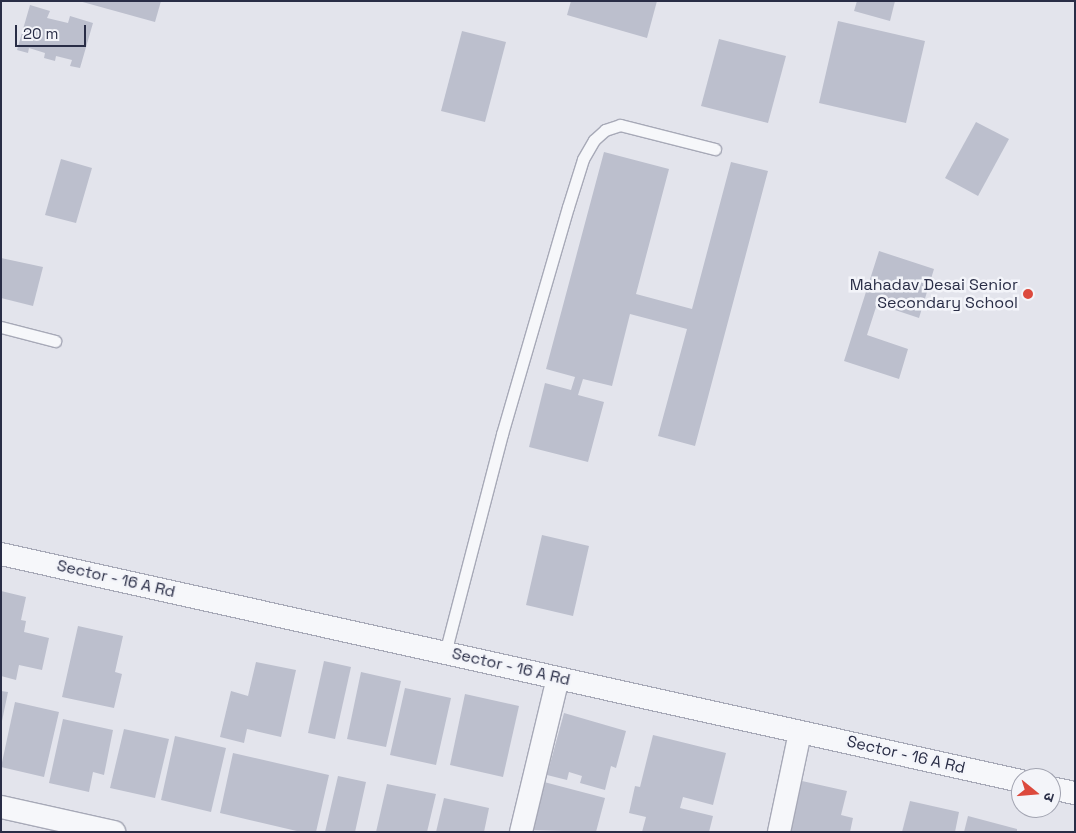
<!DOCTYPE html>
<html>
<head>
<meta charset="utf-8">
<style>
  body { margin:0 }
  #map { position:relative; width:1076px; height:833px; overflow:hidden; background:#e3e4ec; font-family:"Space Grotesk","Noto Sans Devanagari",sans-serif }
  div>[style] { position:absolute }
  .building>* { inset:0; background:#bcbfcd }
  .roads { filter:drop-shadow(1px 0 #a7a9b7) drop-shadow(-1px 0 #a7a9b7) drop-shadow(0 1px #a7a9b7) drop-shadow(0 -1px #a7a9b7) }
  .service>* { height:11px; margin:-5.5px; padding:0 5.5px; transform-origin:5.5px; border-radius:5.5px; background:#f6f7fa }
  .minor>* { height:22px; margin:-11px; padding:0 11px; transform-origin:11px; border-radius:11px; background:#f6f7fa }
  .dots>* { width:14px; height:14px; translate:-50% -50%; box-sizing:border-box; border:2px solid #f3f4f9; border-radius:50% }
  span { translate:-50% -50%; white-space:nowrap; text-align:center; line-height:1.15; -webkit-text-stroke:5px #f3f4f9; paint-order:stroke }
  .poi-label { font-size:16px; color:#292d46 }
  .right { translate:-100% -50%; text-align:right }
  .street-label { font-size:16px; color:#292d46 }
  .frame { position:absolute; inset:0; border:2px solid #292d46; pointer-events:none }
  .north { position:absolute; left:1011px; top:768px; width:50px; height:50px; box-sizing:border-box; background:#f3f4f9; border:1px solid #a2a4b1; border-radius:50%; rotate:107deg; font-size:14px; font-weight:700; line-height:20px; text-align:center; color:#292d46 }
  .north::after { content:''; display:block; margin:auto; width:18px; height:22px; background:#dc493d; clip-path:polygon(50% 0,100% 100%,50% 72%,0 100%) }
  .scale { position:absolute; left:15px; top:25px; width:71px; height:22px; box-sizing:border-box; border:2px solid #292d46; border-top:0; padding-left:6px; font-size:15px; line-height:18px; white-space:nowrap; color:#292d46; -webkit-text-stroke:4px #f3f4f9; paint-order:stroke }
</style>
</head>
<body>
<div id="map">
  <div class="building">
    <i style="clip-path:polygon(79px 1px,161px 1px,155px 22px)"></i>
    <i style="clip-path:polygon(571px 1px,657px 1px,647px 38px,567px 15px)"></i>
    <i style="clip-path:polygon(857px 1px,895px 1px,890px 21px,854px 11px)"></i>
    <i style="clip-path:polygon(30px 5px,50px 11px,47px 18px,68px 23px,70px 16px,93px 23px,80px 68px,70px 66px,72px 60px,56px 56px,55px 61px,44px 58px,45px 53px,29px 48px,28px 53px,17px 50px)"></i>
    <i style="clip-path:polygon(838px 21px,925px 41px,906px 123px,819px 103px)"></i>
    <i style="clip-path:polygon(462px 31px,506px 42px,485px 122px,441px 111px)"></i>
    <i style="clip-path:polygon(719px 39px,786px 56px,768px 123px,701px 106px)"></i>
    <i style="clip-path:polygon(976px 122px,1009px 139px,978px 196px,945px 178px)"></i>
    <i style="clip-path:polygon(604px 152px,669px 169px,636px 294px,692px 309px,731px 162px,768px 171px,695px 446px,658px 436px,687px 329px,630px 314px,612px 386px,583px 379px,578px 395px,604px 402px,588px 462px,529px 447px,545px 383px,571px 390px,575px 377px,546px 369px)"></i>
    <i style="clip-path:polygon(61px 159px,92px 168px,76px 223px,45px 215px)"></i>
    <i style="clip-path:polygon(879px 251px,934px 269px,919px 318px,877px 304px,867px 335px,908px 349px,899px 379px,844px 361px)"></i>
    <i style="clip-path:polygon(1px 258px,43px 267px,33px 306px,1px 298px)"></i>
    <i style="clip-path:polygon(542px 535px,589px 546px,573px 616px,526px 605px)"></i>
    <i style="clip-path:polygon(1px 591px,26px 597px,21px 620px,26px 621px,24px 632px,49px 638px,42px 670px,19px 665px,16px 680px,1px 676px)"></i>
    <i style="clip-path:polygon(78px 626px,123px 636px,115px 672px,122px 674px,114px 708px,62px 697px)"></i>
    <i style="clip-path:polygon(324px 661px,351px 667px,335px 739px,308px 733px)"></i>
    <i style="clip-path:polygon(256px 662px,296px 670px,281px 737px,247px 729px,244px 743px,220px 737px,231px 691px,248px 696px)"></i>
    <i style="clip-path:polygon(361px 672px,401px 681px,386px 747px,347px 739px)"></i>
    <i style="clip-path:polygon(405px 688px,451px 698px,436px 765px,390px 755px)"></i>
    <i style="clip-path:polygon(1px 691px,8px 692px,2px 721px,1px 721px)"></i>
    <i style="clip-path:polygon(465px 694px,519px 706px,503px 777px,450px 765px)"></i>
    <i style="clip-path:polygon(15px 702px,59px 712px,44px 777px,1px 767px)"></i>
    <i style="clip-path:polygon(564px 713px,626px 731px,616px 768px,611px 766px,605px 790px,580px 783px,582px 776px,569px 772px,567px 780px,547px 775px)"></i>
    <i style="clip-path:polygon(63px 719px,113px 730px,104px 775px,93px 772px,89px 792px,49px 783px)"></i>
    <i style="clip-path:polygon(124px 729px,169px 739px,155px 798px,110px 788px)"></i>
    <i style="clip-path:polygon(653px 735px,726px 753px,713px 805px,683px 797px,680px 808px,713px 816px,709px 832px,642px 832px,646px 817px,629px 813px,635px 786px,640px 787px)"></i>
    <i style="clip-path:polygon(175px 736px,226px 748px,211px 812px,161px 800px)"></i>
    <i style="clip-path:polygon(233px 753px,329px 775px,316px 832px,301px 832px,220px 813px)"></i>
    <i style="clip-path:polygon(338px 776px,366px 782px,355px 832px,325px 832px)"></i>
    <i style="clip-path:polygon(802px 781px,847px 791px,841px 815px,853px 818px,850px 832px,791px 832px)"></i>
    <i style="clip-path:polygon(544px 782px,605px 798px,596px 832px,531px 830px)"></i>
    <i style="clip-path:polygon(387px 784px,436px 794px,427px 832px,376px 832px)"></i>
    <i style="clip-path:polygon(444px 798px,489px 808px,484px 832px,436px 832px)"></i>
    <i style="clip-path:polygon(910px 801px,959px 812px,955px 832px,902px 832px)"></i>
    <i style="clip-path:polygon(968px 816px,1017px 829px,1017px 832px,964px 832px)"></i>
  </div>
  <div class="roads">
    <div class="service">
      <i style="left:1px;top:327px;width:56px;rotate:14.5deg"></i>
      <i style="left:445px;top:653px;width:226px;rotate:-75.4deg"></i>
      <i style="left:502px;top:434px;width:236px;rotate:-73.8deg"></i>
      <i style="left:568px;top:207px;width:50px;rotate:-72.6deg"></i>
      <i style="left:583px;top:159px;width:22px;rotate:-60deg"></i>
      <i style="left:594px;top:140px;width:15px;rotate:-42deg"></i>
      <i style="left:605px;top:130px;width:16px;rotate:-18deg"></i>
      <i style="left:620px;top:125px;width:98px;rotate:14.2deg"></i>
    </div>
    <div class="minor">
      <i style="left:1px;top:554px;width:1045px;rotate:12.55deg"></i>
      <i style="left:1051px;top:788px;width:25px;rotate:12deg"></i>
      <i style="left:1px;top:807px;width:116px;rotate:12.5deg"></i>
      <i style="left:521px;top:832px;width:158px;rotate:-76.5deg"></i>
      <i style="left:779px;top:832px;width:102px;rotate:-78.1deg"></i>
    </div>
  </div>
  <div class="dots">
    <i style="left:1028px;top:294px;background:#dc493d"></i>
  </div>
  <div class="poi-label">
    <span class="right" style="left:1018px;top:294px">Mahadav Desai Senior<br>Secondary School</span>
  </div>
  <div class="street-label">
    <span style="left:116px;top:579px;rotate:13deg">Sector - 16 A Rd</span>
    <span style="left:511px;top:667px;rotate:13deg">Sector - 16 A Rd</span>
    <span style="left:906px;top:755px;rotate:13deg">Sector - 16 A Rd</span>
  </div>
  <div class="frame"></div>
  <div class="north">उ</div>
  <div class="scale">20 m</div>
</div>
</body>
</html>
